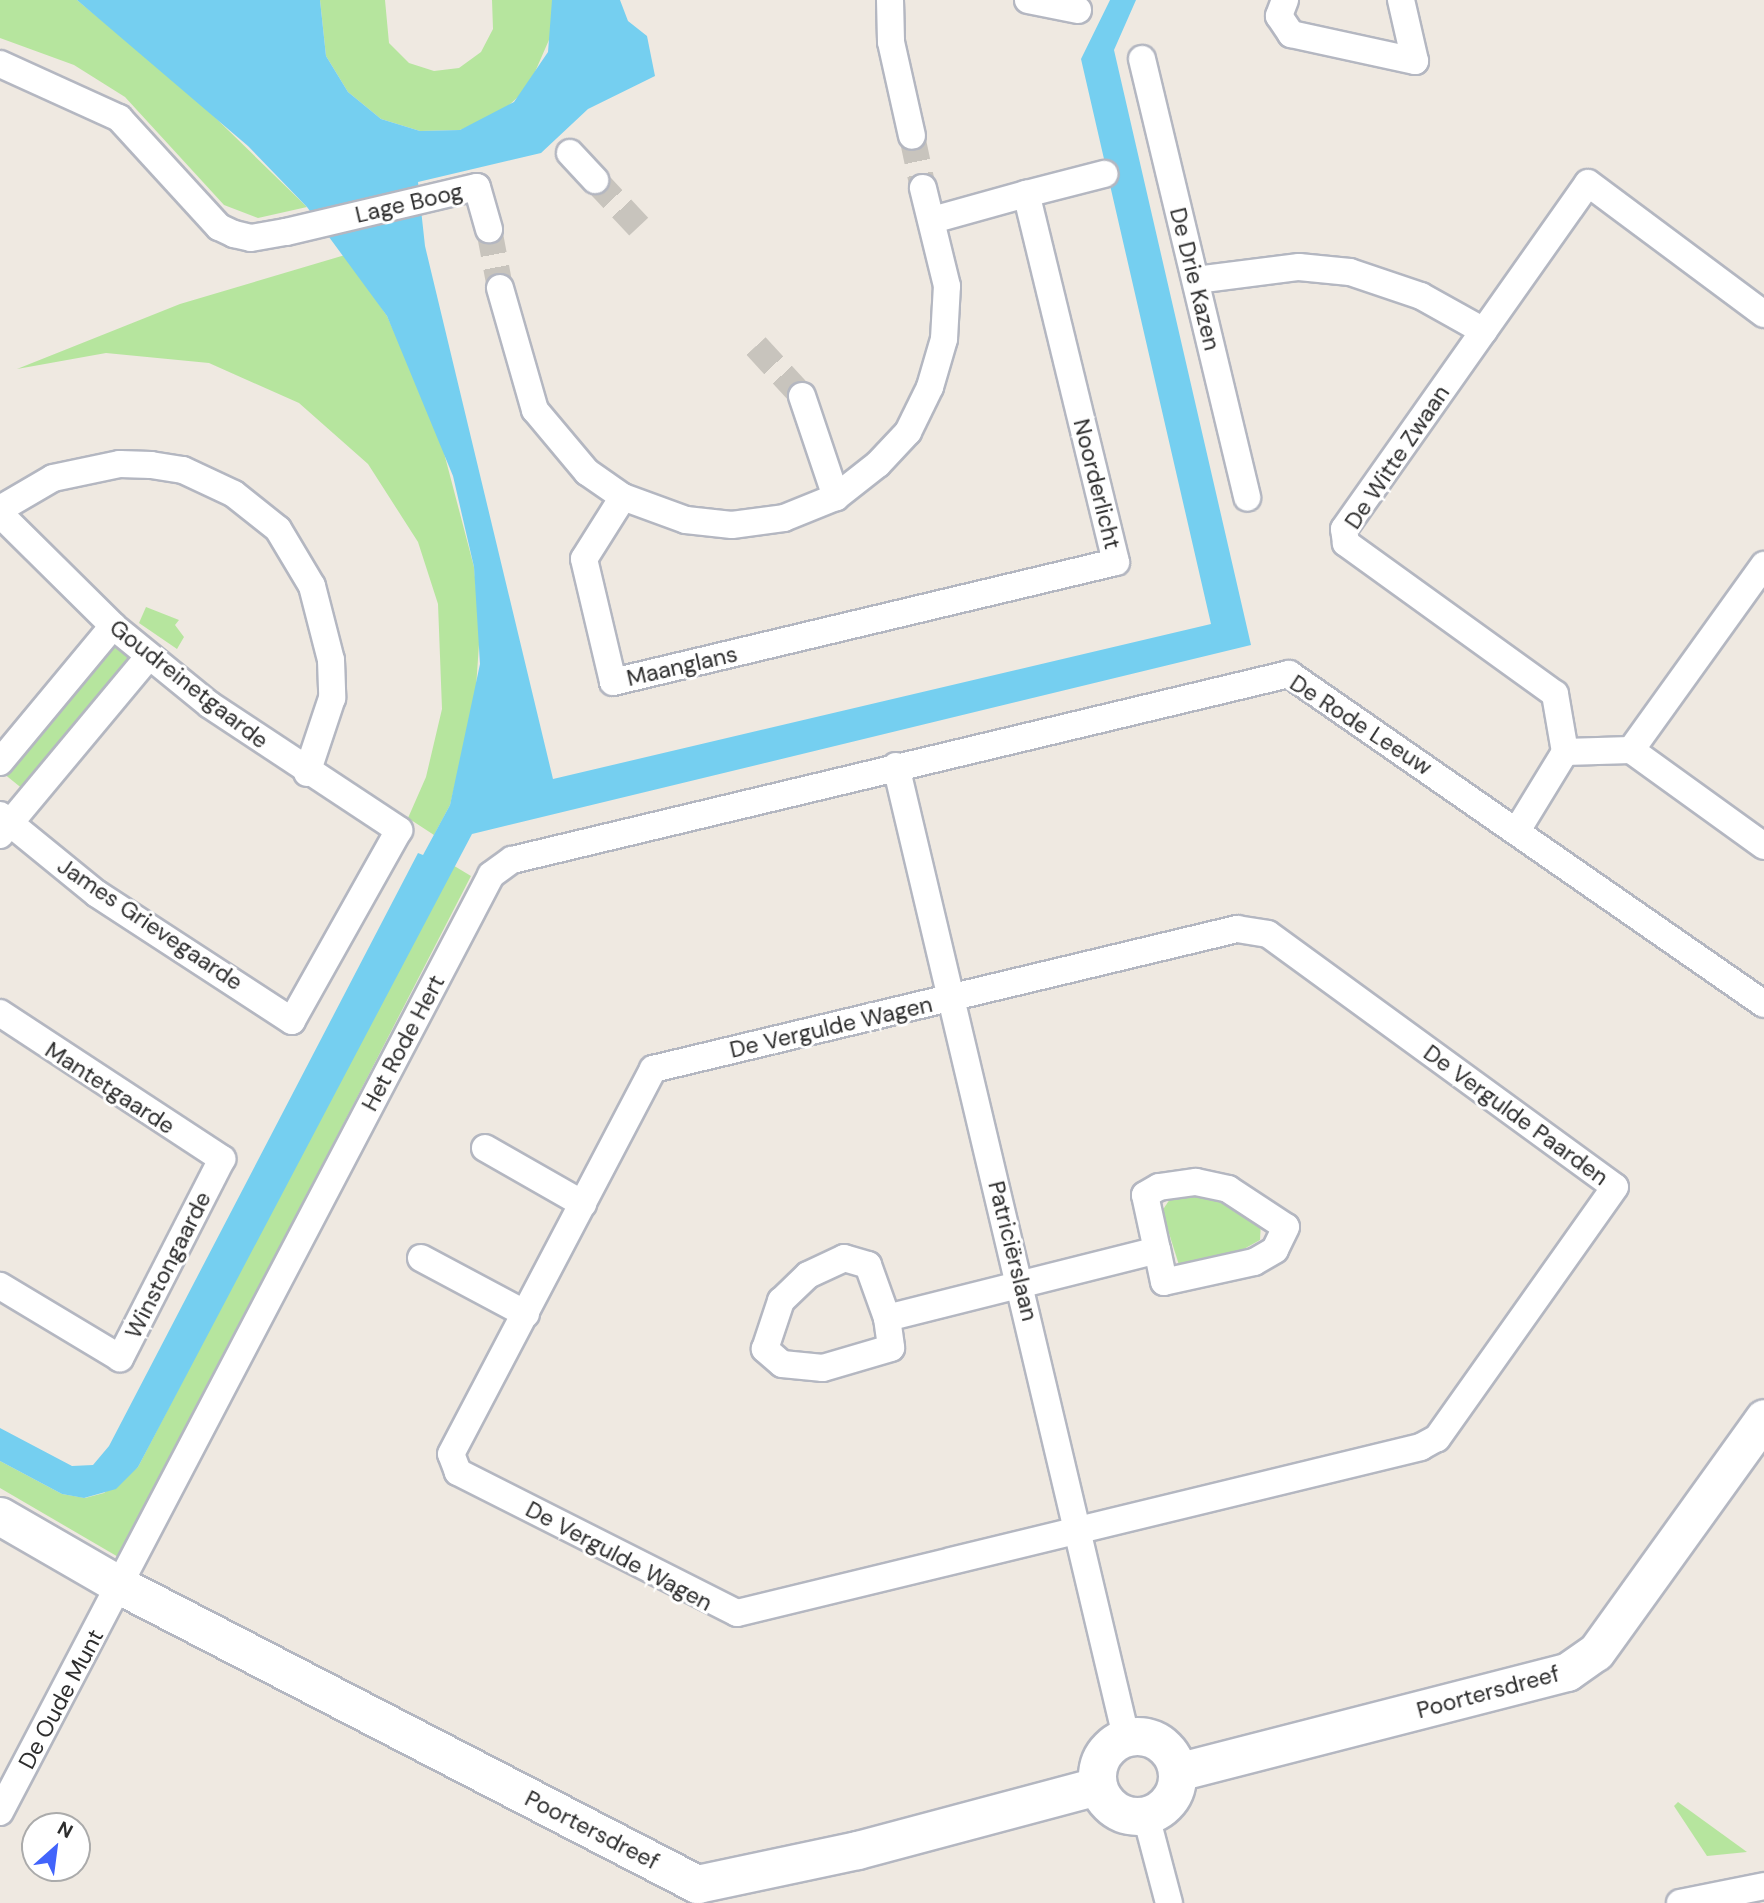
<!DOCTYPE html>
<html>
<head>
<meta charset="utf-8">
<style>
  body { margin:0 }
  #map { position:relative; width:1764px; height:1903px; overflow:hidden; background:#efe9e1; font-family:"DM Sans",sans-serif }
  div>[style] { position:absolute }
  .green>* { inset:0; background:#b6e59e }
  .water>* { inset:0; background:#75cff0 }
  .street-tunnel>* { height:26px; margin-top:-13px; transform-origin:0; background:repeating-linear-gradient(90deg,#c8c4bd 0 26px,transparent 0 39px) }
  .roads { filter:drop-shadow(2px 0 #b4b7c1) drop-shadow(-2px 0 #b4b7c1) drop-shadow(0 2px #b4b7c1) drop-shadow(0 -2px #b4b7c1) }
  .street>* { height:26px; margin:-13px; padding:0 13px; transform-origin:13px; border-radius:13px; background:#fff }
  .secondary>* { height:37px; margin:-18.5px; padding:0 18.5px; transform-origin:18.5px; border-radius:18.5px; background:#fff }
  .secondary>.ring { margin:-18.5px; padding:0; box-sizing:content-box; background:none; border:37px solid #fff; border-radius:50% }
  span { translate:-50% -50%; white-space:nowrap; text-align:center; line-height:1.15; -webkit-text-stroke:6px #fff; paint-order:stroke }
  .street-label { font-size:23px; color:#2e2e2e }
  .north { position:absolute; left:21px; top:1812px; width:70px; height:70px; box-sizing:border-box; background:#fff; border:2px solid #ababab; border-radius:50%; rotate:28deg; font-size:19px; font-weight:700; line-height:28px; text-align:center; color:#2e2e2e }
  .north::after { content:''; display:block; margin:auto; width:24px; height:32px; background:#4264fb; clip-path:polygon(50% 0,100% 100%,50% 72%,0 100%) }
</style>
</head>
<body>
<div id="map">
  <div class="green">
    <i style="clip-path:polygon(0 0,77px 0,192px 95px,307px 207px,258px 218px,224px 205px,125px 97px,74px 65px,0 38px)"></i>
    <i style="clip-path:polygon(320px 0,385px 0,389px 43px,409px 63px,434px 71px,459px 68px,481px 52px,493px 29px,492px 0,552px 0,552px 33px,528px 88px,498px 115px,460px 130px,420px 131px,381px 119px,348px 92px,326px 56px)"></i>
    <i style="clip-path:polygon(345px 255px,387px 316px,438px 430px,474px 567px,480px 630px,475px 702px,450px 805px,434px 835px,408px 818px,426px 777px,442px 709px,438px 604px,418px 542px,368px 464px,299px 403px,209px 363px,106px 353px,17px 369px,180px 304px)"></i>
    <i style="clip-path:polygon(146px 607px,179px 620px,175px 625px,184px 637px,177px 649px,139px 623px)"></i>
    <i style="clip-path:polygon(113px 641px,133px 657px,24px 790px,3px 773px)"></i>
    <i style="clip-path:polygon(451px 864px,471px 876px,120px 1558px,0 1488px,0 1461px,62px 1494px,85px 1498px,104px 1493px,138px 1467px)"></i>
    <i style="clip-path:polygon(1174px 1193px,1216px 1195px,1261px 1221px,1260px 1240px,1224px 1260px,1179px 1265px,1162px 1211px)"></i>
    <i style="clip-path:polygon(1678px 1802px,1747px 1852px,1707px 1856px,1674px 1806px)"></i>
  </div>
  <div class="water">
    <i style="clip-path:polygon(77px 0,320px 0,326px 56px,348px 92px,381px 119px,420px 131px,460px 130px,514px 102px,548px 52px,552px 0,620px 0,628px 21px,647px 36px,655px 76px,588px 109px,541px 153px,418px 182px,425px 246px,553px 779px,1211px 624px,1081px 59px,1110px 0,1136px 0,1114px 50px,1251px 645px,472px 834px,138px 1467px,116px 1489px,84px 1498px,62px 1494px,0 1461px,0 1428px,72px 1466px,93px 1465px,109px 1446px,418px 853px,423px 855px,450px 805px,480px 664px,474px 567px,453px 476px,387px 316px,307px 207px,248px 146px)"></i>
  </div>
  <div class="street-tunnel">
    <i style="left:912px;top:136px;width:53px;rotate:78.1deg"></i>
    <i style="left:595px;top:180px;width:64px;rotate:46.9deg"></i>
    <i style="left:489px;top:229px;width:60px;rotate:79.4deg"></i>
    <i style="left:756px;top:346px;width:68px;rotate:47.4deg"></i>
  </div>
  <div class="roads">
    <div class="street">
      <i style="left:890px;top:0;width:42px;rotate:88.6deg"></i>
      <i style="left:891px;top:42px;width:96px;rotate:77.4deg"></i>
      <i style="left:1028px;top:0;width:51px;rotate:11.3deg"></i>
      <i style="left:1285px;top:0;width:17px;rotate:111deg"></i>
      <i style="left:1279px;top:16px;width:22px;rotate:56deg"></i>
      <i style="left:1291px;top:34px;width:127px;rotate:12.3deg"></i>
      <i style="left:1415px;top:61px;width:63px;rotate:-102.9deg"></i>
      <i style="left:1142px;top:59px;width:451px;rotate:76.5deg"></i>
      <i style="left:0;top:64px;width:131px;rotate:24.4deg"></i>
      <i style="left:119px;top:118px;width:148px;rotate:47.5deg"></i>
      <i style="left:219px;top:227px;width:17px;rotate:25deg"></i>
      <i style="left:234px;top:234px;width:17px;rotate:13deg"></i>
      <i style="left:251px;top:238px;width:36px;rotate:-10deg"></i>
      <i style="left:286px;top:232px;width:196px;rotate:-13.3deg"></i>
      <i style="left:477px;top:187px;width:44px;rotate:74.1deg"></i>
      <i style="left:570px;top:153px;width:37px;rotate:47deg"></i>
      <i style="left:1026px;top:194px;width:81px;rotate:-14.4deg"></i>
      <i style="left:1196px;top:280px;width:104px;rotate:-7.2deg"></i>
      <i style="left:1299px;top:267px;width:51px;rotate:5.6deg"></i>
      <i style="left:1350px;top:272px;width:75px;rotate:18.7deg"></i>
      <i style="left:1421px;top:296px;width:72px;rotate:29.1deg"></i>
      <i style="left:500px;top:288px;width:127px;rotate:74deg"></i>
      <i style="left:535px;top:410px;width:81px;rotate:50deg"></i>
      <i style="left:587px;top:472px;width:44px;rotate:34.8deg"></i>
      <i style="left:623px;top:497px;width:67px;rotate:20.1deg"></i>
      <i style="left:686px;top:520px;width:46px;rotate:6.2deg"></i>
      <i style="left:732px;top:525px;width:52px;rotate:-7.7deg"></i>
      <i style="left:784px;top:518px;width:56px;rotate:-22deg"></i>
      <i style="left:836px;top:497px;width:53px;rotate:-38.2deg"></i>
      <i style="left:878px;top:464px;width:44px;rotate:-46.8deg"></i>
      <i style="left:908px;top:432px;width:50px;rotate:-63.9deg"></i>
      <i style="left:930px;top:387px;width:50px;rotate:-73.7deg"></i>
      <i style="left:944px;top:339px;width:53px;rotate:-86.8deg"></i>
      <i style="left:947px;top:286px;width:101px;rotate:-103.8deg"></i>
      <i style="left:802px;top:396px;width:107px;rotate:71.4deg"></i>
      <i style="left:623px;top:497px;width:73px;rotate:122.2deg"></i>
      <i style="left:584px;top:559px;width:126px;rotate:76.7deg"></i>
      <i style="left:613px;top:682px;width:517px;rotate:-13.42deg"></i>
      <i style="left:1116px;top:562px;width:379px;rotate:-103.7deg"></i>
      <i style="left:1026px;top:194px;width:98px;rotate:164.5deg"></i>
      <i style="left:0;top:509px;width:61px;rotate:-30.3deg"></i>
      <i style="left:53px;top:478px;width:68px;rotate:-11.8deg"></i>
      <i style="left:120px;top:464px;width:31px;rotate:2deg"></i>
      <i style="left:151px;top:465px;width:32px;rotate:9deg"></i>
      <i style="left:183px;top:470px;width:56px;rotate:25.2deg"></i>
      <i style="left:234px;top:494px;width:56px;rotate:38.5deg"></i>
      <i style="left:278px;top:529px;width:66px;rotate:59.2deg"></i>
      <i style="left:312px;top:586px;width:76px;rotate:75.6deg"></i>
      <i style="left:331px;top:660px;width:38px;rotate:88deg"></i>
      <i style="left:332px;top:698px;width:79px;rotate:108.4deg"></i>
      <i style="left:0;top:514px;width:159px;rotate:44.7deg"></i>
      <i style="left:113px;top:626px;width:125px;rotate:39.2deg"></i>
      <i style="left:210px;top:705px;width:227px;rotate:33.5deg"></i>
      <i style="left:399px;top:830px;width:219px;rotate:119.3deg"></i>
      <i style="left:292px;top:1021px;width:233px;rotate:-146.9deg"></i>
      <i style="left:97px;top:894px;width:125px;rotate:-140.8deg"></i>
      <i style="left:1631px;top:750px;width:228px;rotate:-54.3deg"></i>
      <i style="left:1565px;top:752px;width:66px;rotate:-1.7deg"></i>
      <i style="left:1631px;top:750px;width:164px;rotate:35.8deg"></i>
      <i style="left:0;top:762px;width:177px;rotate:-50.3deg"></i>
      <i style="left:896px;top:766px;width:998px;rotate:76.67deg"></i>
      <i style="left:1518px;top:829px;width:90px;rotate:-58.6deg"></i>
      <i style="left:1565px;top:752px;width:59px;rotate:-99.8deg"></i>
      <i style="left:1555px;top:694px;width:258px;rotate:-144.2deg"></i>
      <i style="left:1346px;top:543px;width:14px;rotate:-98deg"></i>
      <i style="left:1344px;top:529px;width:423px;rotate:-54.8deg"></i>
      <i style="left:1588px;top:183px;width:219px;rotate:36.7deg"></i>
      <i style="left:0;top:835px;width:233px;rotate:-50.2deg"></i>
      <i style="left:1237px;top:929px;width:31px;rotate:9deg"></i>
      <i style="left:1268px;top:934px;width:429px;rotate:36.1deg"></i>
      <i style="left:1615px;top:1187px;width:308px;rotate:125.3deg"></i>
      <i style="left:1437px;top:1438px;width:18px;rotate:151deg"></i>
      <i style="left:1421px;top:1447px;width:704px;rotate:166.36deg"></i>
      <i style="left:737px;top:1613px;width:313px;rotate:-153.2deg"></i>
      <i style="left:458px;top:1472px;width:19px;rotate:-111deg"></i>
      <i style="left:451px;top:1454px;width:435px;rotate:-62.3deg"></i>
      <i style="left:653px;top:1069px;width:601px;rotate:-13.48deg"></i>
      <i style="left:0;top:1013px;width:266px;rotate:33.3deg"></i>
      <i style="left:222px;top:1159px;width:224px;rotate:117.1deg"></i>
      <i style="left:120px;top:1358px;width:140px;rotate:-149deg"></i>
      <i style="left:485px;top:1148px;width:113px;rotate:29.7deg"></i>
      <i style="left:421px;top:1258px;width:119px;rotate:28.1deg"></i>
      <i style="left:887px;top:1318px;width:30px;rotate:82deg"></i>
      <i style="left:891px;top:1348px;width:71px;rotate:163.6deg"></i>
      <i style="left:823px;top:1368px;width:41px;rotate:-174.4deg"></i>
      <i style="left:782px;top:1364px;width:23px;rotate:-139deg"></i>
      <i style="left:765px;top:1349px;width:51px;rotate:-71.6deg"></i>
      <i style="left:781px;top:1301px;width:37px;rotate:-44deg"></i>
      <i style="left:808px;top:1275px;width:40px;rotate:-25deg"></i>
      <i style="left:844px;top:1258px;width:25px;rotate:16deg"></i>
      <i style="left:868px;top:1265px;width:56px;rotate:70.3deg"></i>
      <i style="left:887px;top:1318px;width:278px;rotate:-14.1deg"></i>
      <i style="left:1157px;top:1250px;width:56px;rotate:-102.3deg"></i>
      <i style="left:1145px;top:1195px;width:16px;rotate:-30deg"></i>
      <i style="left:1159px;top:1187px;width:37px;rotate:-8deg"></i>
      <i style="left:1196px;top:1182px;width:33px;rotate:12deg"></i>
      <i style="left:1228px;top:1189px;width:69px;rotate:33.2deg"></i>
      <i style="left:1286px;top:1227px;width:25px;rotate:116deg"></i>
      <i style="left:1275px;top:1250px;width:24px;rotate:150deg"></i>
      <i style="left:1254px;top:1262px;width:92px;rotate:167.5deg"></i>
      <i style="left:1164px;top:1282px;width:33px;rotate:-102deg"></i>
      <i style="left:0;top:1812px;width:1058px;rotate:-62.34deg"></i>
      <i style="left:491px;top:875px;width:26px;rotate:-36deg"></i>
      <i style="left:512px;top:860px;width:799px;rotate:-13.46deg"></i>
      <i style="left:1289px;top:674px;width:578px;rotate:34.79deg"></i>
      <i style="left:1146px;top:1816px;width:90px;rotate:75.2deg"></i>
      <i style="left:1680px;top:1903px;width:86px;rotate:-11.4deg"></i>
    </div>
    <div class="secondary">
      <i style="left:0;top:1516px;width:140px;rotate:30deg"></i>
      <i style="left:121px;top:1586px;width:649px;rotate:27.36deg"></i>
      <i style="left:697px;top:1884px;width:164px;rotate:-12deg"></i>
      <i style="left:857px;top:1850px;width:249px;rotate:-14.9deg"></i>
      <i class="ring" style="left:1097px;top:1736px;width:43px;height:43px"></i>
      <i style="left:1177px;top:1772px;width:403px;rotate:-14.4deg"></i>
      <i style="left:1567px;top:1672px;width:35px;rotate:-35deg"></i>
      <i style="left:1596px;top:1652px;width:288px;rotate:-54.3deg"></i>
    </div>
  </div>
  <div class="street-label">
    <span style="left:409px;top:203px;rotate:-13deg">Lage Boog</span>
    <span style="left:1195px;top:279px;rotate:76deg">De Drie Kazen</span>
    <span style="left:1397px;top:457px;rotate:-56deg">De Witte Zwaan</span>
    <span style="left:1097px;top:484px;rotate:76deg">Noorderlicht</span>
    <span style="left:682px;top:666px;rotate:-13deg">Maanglans</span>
    <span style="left:189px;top:684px;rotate:38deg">Goudreinetgaarde</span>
    <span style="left:1361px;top:725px;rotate:33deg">De Rode Leeuw</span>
    <span style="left:150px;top:924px;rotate:34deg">James Grievegaarde</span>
    <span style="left:831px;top:1027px;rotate:-13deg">De Vergulde Wagen</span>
    <span style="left:403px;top:1043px;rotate:-62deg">Het Rode Hert</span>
    <span style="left:110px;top:1088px;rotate:33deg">Mantetgaarde</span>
    <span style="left:1516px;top:1115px;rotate:36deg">De Vergulde Paarden</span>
    <span style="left:1013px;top:1251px;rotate:76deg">Patriciërslaan</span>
    <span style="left:168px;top:1265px;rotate:-63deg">Winstongaarde</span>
    <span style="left:619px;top:1556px;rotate:28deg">De Vergulde Wagen</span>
    <span style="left:1488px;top:1692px;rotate:-15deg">Poortersdreef</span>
    <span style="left:61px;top:1699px;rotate:-62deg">De Oude Munt</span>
    <span style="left:592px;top:1830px;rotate:27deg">Poortersdreef</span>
  </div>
  <div class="north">N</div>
</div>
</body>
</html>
